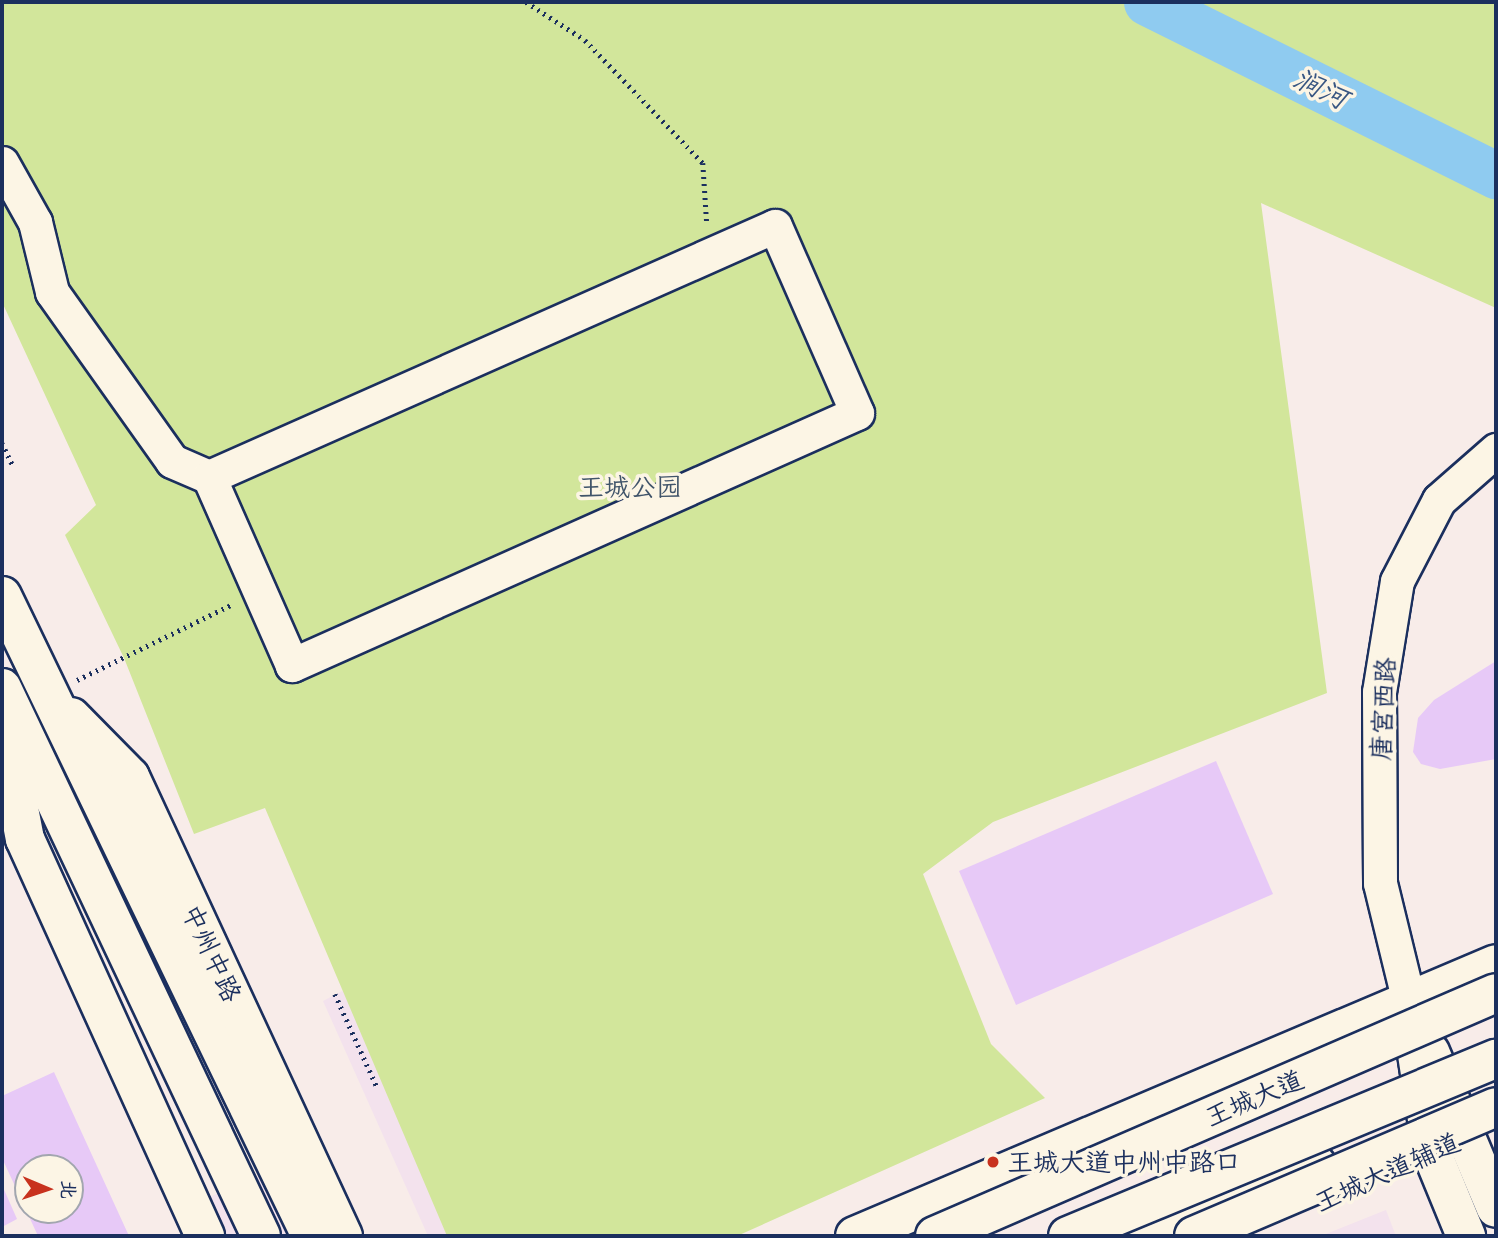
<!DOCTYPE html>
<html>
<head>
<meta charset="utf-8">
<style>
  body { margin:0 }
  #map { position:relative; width:1498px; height:1238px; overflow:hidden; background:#f8ece9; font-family:"Shantell Sans","LXGW WenKai TC",sans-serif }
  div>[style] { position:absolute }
  .built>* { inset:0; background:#f3e2ed }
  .green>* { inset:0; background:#d2e69b }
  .river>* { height:47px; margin:-23.5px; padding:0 23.5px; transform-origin:23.5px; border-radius:23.5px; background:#8fcbf0 }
  .building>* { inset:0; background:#e7c9f7 }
  .path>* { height:4.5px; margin-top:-2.25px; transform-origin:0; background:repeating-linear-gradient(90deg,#1b2f5e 0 2px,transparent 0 7px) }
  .roads { filter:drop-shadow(2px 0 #1b2f5e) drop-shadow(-2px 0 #1b2f5e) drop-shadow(0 2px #1b2f5e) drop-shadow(0 -2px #1b2f5e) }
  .minor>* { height:33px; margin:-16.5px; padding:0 16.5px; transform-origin:16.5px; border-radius:16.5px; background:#fcf5e5 }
  .major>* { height:38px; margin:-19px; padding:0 19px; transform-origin:19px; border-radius:19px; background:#fcf5e5 }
  .bridges { filter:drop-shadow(2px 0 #1b2f5e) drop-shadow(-2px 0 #1b2f5e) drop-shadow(0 2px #1b2f5e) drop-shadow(0 -2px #1b2f5e) }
  .highway-bridge>* { height:38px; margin:-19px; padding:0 19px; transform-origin:19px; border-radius:19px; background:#fcf5e5 }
  .dots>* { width:19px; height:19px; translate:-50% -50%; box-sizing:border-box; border:4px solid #fcf5e5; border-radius:50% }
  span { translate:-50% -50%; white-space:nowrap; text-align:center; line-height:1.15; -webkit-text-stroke:7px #fcf5e5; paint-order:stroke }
  .park-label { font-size:26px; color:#40546a }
  .street-label { font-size:26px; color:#1b2f5e }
  .poi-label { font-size:26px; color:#1b2f5e }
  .left { translate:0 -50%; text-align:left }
  .water-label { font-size:28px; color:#385682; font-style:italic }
  .frame { position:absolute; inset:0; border:4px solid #1b2f5e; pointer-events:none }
  .north { position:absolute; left:14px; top:1154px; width:70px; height:70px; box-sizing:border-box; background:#fcf5e5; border:2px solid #a2a6af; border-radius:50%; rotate:92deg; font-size:19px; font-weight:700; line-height:28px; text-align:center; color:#1b2f5e }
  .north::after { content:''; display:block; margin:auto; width:24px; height:32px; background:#c8321e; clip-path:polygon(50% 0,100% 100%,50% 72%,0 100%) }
</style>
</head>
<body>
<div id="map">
  <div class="built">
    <i style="clip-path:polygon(350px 987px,461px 1236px,428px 1236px,323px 1001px)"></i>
    <i style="clip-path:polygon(296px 1159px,329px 1236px,223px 1236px,207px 1198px)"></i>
    <i style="clip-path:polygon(1386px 1210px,1396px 1236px,1321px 1236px)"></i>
  </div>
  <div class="green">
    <i style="clip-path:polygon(2px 2px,1496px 2px,1496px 308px,1261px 203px,1327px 693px,993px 822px,923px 874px,991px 1044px,1045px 1098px,737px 1236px,447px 1236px,265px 808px,194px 834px,124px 658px,65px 535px,96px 505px,2px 302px)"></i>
  </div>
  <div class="river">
    <i style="left:1147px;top:2px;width:390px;rotate:26.4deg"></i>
  </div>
  <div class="building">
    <i style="clip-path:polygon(1496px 661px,1496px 759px,1440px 769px,1421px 764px,1413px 752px,1418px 718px,1434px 700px)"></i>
    <i style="clip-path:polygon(1216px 761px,1273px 894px,1016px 1005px,959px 871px)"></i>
    <i style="clip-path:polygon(evenodd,54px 1072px,129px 1236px,38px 1236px,2px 1158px,2px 1096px,54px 1072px,28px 1168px,70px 1168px,70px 1210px,28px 1210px,28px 1168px)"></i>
    <i style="clip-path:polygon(2px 1185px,17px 1219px,2px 1227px)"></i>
  </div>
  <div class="path">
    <i style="left:526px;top:2px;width:70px;rotate:32.8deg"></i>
    <i style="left:585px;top:40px;width:170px;rotate:46.2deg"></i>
    <i style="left:703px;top:163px;width:62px;rotate:86.3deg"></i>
    <i style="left:2px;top:443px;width:25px;rotate:64deg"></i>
    <i style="left:77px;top:680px;width:174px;rotate:-26deg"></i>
    <i style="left:335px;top:994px;width:102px;rotate:65.7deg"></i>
  </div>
  <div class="roads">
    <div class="minor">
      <i style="left:2px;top:163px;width:68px;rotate:60.8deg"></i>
      <i style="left:35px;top:222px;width:72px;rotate:76.3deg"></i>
      <i style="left:52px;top:292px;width:207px;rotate:54.6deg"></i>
      <i style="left:172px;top:461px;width:40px;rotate:23.4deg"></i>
      <i style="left:775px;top:226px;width:204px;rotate:66.3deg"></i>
      <i style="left:857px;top:413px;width:619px;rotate:155.96deg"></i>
      <i style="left:292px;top:665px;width:206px;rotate:-113.8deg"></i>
      <i style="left:209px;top:477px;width:619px;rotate:-23.92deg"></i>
      <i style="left:1409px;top:1002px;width:122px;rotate:-103.7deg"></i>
      <i style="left:1380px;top:883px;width:191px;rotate:-90.3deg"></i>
      <i style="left:1379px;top:692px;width:112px;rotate:-80.8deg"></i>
      <i style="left:1397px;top:581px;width:91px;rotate:-62.6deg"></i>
      <i style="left:1439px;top:500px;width:76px;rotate:-41.3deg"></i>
    </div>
    <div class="major">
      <i style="left:2px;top:596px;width:711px;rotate:64.23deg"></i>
      <i style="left:2px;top:688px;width:606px;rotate:64.7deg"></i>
      <i style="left:71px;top:717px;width:84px;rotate:45.5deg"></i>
      <i style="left:130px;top:777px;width:506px;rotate:65.11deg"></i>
      <i style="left:2px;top:721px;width:120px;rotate:79deg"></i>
      <i style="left:25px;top:839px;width:436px;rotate:65.6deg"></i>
      <i style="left:1409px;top:1002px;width:153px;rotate:81.3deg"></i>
      <i style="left:1432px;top:1153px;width:90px;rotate:67.7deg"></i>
      <i style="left:1430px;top:1052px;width:169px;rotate:67.1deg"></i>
      <i style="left:855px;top:1236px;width:696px;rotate:-22.99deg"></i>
      <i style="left:1139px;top:1236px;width:191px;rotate:-22.1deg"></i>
    </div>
  </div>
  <div class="bridges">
    <div class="highway-bridge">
      <i style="left:935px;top:1236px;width:611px;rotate:-23.42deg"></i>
      <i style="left:1068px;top:1236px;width:463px;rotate:-22.5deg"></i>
      <i style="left:1194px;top:1236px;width:328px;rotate:-23.1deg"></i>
    </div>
  </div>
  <div class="dots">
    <i style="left:993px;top:1162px;background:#c8321e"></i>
  </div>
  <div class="park-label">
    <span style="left:630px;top:487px">王城公园</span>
  </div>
  <div class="street-label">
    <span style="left:1383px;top:709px;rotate:-87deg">唐宫西路</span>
    <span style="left:212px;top:953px;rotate:65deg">中州中路</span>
    <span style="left:1254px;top:1098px;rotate:-23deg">王城大道</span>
    <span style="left:1387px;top:1172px;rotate:-24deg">王城大道辅道</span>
  </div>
  <div class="poi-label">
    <span class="left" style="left:1007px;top:1162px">王城大道中州中路口</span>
  </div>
  <div class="water-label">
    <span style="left:1321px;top:88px;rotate:26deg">涧河</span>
  </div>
  <div class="frame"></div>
  <div class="north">北</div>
</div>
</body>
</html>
